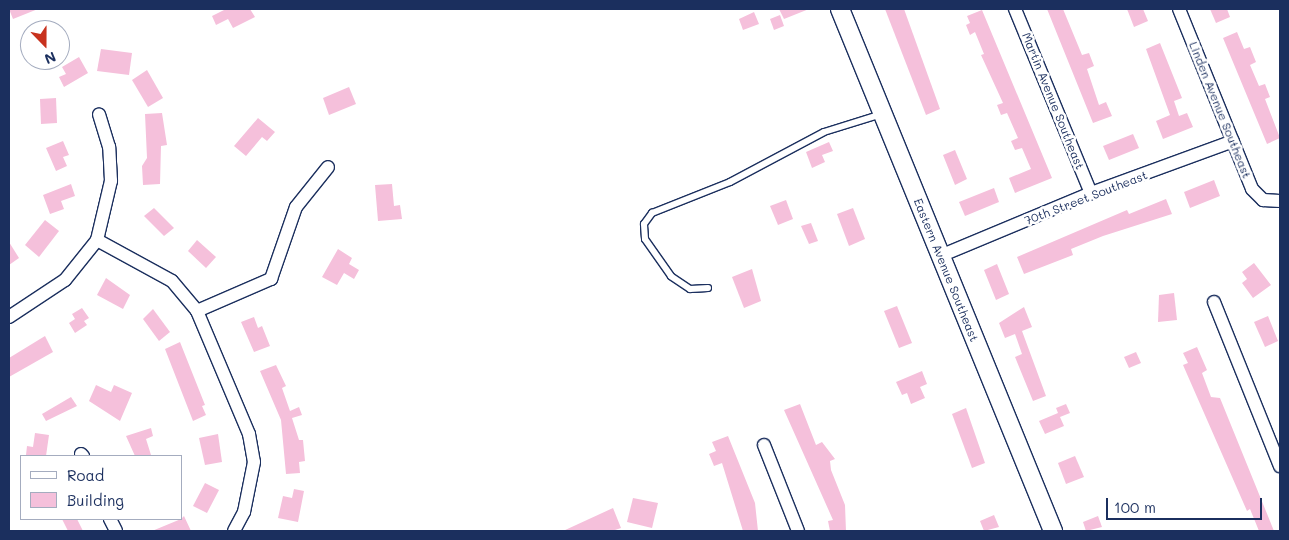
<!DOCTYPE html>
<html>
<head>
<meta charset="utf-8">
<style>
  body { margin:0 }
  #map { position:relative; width:1289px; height:540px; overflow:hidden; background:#fff; font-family:Mali,sans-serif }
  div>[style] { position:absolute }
  .building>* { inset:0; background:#f5c0db }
  .roads { filter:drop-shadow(1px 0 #1b2f5e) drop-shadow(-1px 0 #1b2f5e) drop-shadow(0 1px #1b2f5e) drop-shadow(0 -1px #1b2f5e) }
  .lane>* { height:6px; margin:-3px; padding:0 3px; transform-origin:3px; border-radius:3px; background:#fff }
  .street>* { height:12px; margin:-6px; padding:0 6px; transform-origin:6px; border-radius:6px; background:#fff }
  .secondary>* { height:18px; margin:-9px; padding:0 9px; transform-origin:9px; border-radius:9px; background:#fff }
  span { translate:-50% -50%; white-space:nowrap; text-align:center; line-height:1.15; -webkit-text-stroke:5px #fff; paint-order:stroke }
  .street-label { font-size:12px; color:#1b2f5e }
  .frame { position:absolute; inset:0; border:10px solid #1b2f5e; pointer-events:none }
  .legend { position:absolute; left:20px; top:455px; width:162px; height:65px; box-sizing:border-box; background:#fff; border:1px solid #a4acbf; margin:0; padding:6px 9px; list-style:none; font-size:15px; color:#1b2f5e }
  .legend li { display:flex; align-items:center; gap:10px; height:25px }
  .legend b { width:25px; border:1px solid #a4acbf }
  .north { position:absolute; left:20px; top:20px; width:50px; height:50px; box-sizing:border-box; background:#fff; border:1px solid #a4acbf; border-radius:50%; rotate:158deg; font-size:14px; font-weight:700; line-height:20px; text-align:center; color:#1b2f5e }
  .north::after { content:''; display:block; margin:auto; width:18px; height:22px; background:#c8321e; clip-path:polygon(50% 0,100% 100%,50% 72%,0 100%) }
  .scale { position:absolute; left:1106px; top:498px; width:156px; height:22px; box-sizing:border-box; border:2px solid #1b2f5e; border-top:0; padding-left:6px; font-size:15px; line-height:18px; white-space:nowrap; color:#1b2f5e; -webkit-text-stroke:4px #fff; paint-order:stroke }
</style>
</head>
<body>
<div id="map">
  <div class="building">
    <i style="clip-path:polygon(9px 9px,38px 9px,13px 19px)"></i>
    <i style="clip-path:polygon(226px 9px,250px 9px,255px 17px,233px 28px,228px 19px,216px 25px,212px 16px)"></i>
    <i style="clip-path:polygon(779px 9px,809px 9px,784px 19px)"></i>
    <i style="clip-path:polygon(885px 9px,904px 9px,940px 109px,926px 115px)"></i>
    <i style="clip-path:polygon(1047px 9px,1063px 9px,1082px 55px,1089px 53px,1094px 66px,1087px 69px,1099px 105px,1106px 102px,1112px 116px,1093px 123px)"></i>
    <i style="clip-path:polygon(1127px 9px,1143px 9px,1148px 21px,1134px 27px)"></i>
    <i style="clip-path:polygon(1210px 9px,1227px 9px,1230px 17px,1216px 23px)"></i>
    <i style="clip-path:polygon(982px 10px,1052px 178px,1015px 193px,1009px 178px,1031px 169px,1022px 148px,1015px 150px,1011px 141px,1018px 138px,1007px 113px,1001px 115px,997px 105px,1003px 103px,981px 55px,984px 54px,975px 32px,970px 35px,966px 25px,970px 23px,967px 16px)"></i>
    <i style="clip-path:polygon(754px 12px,759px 24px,743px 30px,739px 19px)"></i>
    <i style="clip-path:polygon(780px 15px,784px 26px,774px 30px,770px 19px)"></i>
    <i style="clip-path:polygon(1237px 32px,1244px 49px,1250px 47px,1256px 62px,1250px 65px,1259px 86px,1265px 84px,1270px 97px,1265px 99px,1280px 138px,1267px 144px,1223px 38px)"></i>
    <i style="clip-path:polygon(1160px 43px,1182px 98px,1174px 101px,1179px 116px,1187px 113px,1193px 127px,1163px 139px,1156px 121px,1170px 115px,1146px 49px)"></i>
    <i style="clip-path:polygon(101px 49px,132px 53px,129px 75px,97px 71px)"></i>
    <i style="clip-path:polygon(79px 57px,88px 73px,64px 87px,59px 77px,66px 74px,62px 67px)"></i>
    <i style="clip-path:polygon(147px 70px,163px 98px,148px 107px,132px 80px)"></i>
    <i style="clip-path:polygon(349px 87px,356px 104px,329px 115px,323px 98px)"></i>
    <i style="clip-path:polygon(56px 98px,57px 123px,41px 124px,40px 99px)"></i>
    <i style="clip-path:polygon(162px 113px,167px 145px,161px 146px,160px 184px,143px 185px,142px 166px,147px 158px,145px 114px)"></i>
    <i style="clip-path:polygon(258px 118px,275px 132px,267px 141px,262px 137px,246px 156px,234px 146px)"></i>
    <i style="clip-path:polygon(1133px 134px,1139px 148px,1109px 160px,1103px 146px)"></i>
    <i style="clip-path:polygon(63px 141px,69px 155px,63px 157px,67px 166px,56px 171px,46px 148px)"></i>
    <i style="clip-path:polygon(829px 142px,833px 151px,822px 155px,825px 162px,812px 168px,806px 152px)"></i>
    <i style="clip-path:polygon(955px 150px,967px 179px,955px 185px,943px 155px)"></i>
    <i style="clip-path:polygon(1214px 180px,1220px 196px,1190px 208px,1184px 192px)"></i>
    <i style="clip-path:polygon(71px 184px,75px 196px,61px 201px,64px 209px,50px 214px,43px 195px)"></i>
    <i style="clip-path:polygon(392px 184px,394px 206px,400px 205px,402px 219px,378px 221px,375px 185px)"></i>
    <i style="clip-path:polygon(994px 188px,999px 202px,965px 216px,959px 202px)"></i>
    <i style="clip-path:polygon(1166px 199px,1172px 214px,1103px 236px,1071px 249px,1073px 255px,1024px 274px,1017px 257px,1127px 210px,1129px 214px)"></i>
    <i style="clip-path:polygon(786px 200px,793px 219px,778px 225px,770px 206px)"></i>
    <i style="clip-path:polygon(154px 208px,174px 228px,164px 236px,144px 216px)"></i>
    <i style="clip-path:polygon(853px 208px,865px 239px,849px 246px,837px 214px)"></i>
    <i style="clip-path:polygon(45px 220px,59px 231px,39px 257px,25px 245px)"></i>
    <i style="clip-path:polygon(811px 223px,818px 241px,809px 244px,801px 226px)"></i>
    <i style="clip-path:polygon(197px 240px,216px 257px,206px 268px,188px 251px)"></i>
    <i style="clip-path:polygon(9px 242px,19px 258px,9px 265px)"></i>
    <i style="clip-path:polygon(338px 249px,352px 258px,349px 264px,359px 270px,354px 279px,344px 273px,337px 285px,322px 277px)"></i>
    <i style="clip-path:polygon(1254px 263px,1271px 285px,1253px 298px,1242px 283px,1247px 279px,1242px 272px)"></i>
    <i style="clip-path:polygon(997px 264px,1009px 294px,996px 300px,984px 270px)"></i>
    <i style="clip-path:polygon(752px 269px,761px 301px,744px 308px,732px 277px)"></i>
    <i style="clip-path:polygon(106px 278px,130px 295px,123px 309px,97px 295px)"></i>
    <i style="clip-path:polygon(1174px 293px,1177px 320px,1158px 322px,1159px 295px)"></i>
    <i style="clip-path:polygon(897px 306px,912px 343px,899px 348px,884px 311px)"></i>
    <i style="clip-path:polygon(1024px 307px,1032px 327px,1022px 331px,1046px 396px,1033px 401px,1015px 357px,1022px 354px,1015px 334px,1005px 338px,999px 323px)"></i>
    <i style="clip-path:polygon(82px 308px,89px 318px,84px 321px,87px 325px,75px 333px,69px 323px,75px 319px,72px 314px)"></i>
    <i style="clip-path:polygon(153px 309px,170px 332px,159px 341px,143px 319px)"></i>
    <i style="clip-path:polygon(1268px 316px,1278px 341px,1265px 347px,1254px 322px)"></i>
    <i style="clip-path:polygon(254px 317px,258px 328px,262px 326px,270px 346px,254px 352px,241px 322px)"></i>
    <i style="clip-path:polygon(45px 336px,53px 352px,9px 377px,9px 358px)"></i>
    <i style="clip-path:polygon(180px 342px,205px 405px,202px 406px,206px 415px,193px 421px,165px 349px)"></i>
    <i style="clip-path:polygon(1197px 347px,1207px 370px,1202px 373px,1211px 397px,1220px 398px,1274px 531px,1259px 531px,1250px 509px,1247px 511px,1183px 365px,1188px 363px,1183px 353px)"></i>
    <i style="clip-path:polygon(1136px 352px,1141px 363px,1129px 368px,1124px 357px)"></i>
    <i style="clip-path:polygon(276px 365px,286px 386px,282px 388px,290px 411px,299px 407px,302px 415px,292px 418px,299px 440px,303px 440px,305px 461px,299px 462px,300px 473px,286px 474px,281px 420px,260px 371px)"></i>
    <i style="clip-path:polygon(922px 371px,927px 384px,920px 387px,925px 398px,911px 404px,907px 393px,902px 395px,896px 382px)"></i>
    <i style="clip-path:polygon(96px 385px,111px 392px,114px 385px,132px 393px,120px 421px,89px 401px)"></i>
    <i style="clip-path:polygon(71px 397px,77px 406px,46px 421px,42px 414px)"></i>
    <i style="clip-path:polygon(800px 404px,816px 445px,822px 442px,835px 459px,830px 461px,831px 470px,845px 505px,846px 531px,830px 531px,828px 521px,833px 520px,784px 410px)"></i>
    <i style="clip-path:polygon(1066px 404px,1070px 413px,1060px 417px,1064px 426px,1045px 434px,1039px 421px,1058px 413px,1056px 408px)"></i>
    <i style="clip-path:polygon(966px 408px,985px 463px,972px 468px,952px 414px)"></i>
    <i style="clip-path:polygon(151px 428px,153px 436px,146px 439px,151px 455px,135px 456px,126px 436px)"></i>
    <i style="clip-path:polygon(35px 433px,49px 435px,46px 456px,26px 455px,27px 446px,33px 447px)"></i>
    <i style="clip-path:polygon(218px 434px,222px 462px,205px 465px,199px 438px)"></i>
    <i style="clip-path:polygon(728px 436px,755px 503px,758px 531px,743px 531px,722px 463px,714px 466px,709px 454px,716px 451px,712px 442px)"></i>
    <i style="clip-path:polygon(1075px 456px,1084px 477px,1066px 484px,1058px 463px)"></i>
    <i style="clip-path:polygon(205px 483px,219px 490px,207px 513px,193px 506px)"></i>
    <i style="clip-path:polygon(294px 489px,304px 491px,298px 522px,278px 518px,283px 496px,292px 498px)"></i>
    <i style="clip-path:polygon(633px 498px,658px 503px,652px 528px,627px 522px)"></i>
    <i style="clip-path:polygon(613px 508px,621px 528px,612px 531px,563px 531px)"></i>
    <i style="clip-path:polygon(994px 515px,999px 527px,984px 531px,980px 521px)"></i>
    <i style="clip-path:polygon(184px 516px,191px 531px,152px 531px,181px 519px)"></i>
    <i style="clip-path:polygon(1098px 516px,1102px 527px,1086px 531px,1083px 522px)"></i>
    <i style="clip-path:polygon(62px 519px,77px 519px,83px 531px,68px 531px)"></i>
  </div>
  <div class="roads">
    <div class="lane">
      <i style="left:708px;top:288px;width:18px;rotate:177deg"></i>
      <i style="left:690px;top:289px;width:23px;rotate:-146deg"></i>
      <i style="left:671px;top:276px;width:45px;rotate:-125.1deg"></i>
      <i style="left:645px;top:239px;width:15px;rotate:-94deg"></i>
      <i style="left:644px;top:224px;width:14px;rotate:-54deg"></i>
      <i style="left:652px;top:213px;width:84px;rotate:-21.7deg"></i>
      <i style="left:730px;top:182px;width:106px;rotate:-28deg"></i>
      <i style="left:824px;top:132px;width:61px;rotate:-17.2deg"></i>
    </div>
    <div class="street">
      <i style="left:1015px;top:9px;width:199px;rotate:67.6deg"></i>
      <i style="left:1179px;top:9px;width:194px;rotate:67.9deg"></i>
      <i style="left:1252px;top:189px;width:16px;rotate:45deg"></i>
      <i style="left:1263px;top:200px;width:17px;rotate:3deg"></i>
      <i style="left:97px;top:240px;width:85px;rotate:28.7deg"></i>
      <i style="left:172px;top:281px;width:39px;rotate:50deg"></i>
      <i style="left:197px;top:311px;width:134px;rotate:67.1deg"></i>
      <i style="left:249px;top:434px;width:28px;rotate:80deg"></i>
      <i style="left:254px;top:462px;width:51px;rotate:101.3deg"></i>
      <i style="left:244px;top:512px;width:21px;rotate:118deg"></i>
      <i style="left:940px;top:256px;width:164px;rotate:-22.6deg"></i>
      <i style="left:1091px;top:193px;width:151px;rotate:-20.1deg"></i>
      <i style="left:1214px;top:302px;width:177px;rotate:68.1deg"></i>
      <i style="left:197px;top:311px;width:81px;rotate:-23.4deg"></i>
      <i style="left:271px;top:279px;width:76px;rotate:-70.9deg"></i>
      <i style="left:296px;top:207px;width:51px;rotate:-51.3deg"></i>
      <i style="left:9px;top:317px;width:67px;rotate:-33.5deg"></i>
      <i style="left:65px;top:280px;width:51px;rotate:-51.3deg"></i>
      <i style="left:97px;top:240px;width:61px;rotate:-76.7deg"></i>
      <i style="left:111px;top:181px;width:34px;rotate:-93deg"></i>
      <i style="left:109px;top:147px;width:34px;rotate:-107deg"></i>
      <i style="left:764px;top:445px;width:92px;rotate:68.4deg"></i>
      <i style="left:81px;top:454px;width:3px;rotate:45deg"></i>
      <i style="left:110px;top:519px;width:13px;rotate:63deg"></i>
    </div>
    <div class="secondary">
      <i style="left:840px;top:9px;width:564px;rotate:67.8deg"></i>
    </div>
  </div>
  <div class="street-label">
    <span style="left:1053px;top:101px;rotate:68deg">Martin Avenue Southeast</span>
    <span style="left:1220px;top:110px;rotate:68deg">Linden Avenue Southeast</span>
    <span style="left:1086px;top:198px;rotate:-21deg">70th Street Southeast</span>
    <span style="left:946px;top:270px;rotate:68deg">Eastern Avenue Southeast</span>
  </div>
  <div class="frame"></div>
  <ul class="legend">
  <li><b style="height:6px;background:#fff"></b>Road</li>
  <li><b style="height:14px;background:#f5c0db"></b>Building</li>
  </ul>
  <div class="north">N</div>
  <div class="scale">100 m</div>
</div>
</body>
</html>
